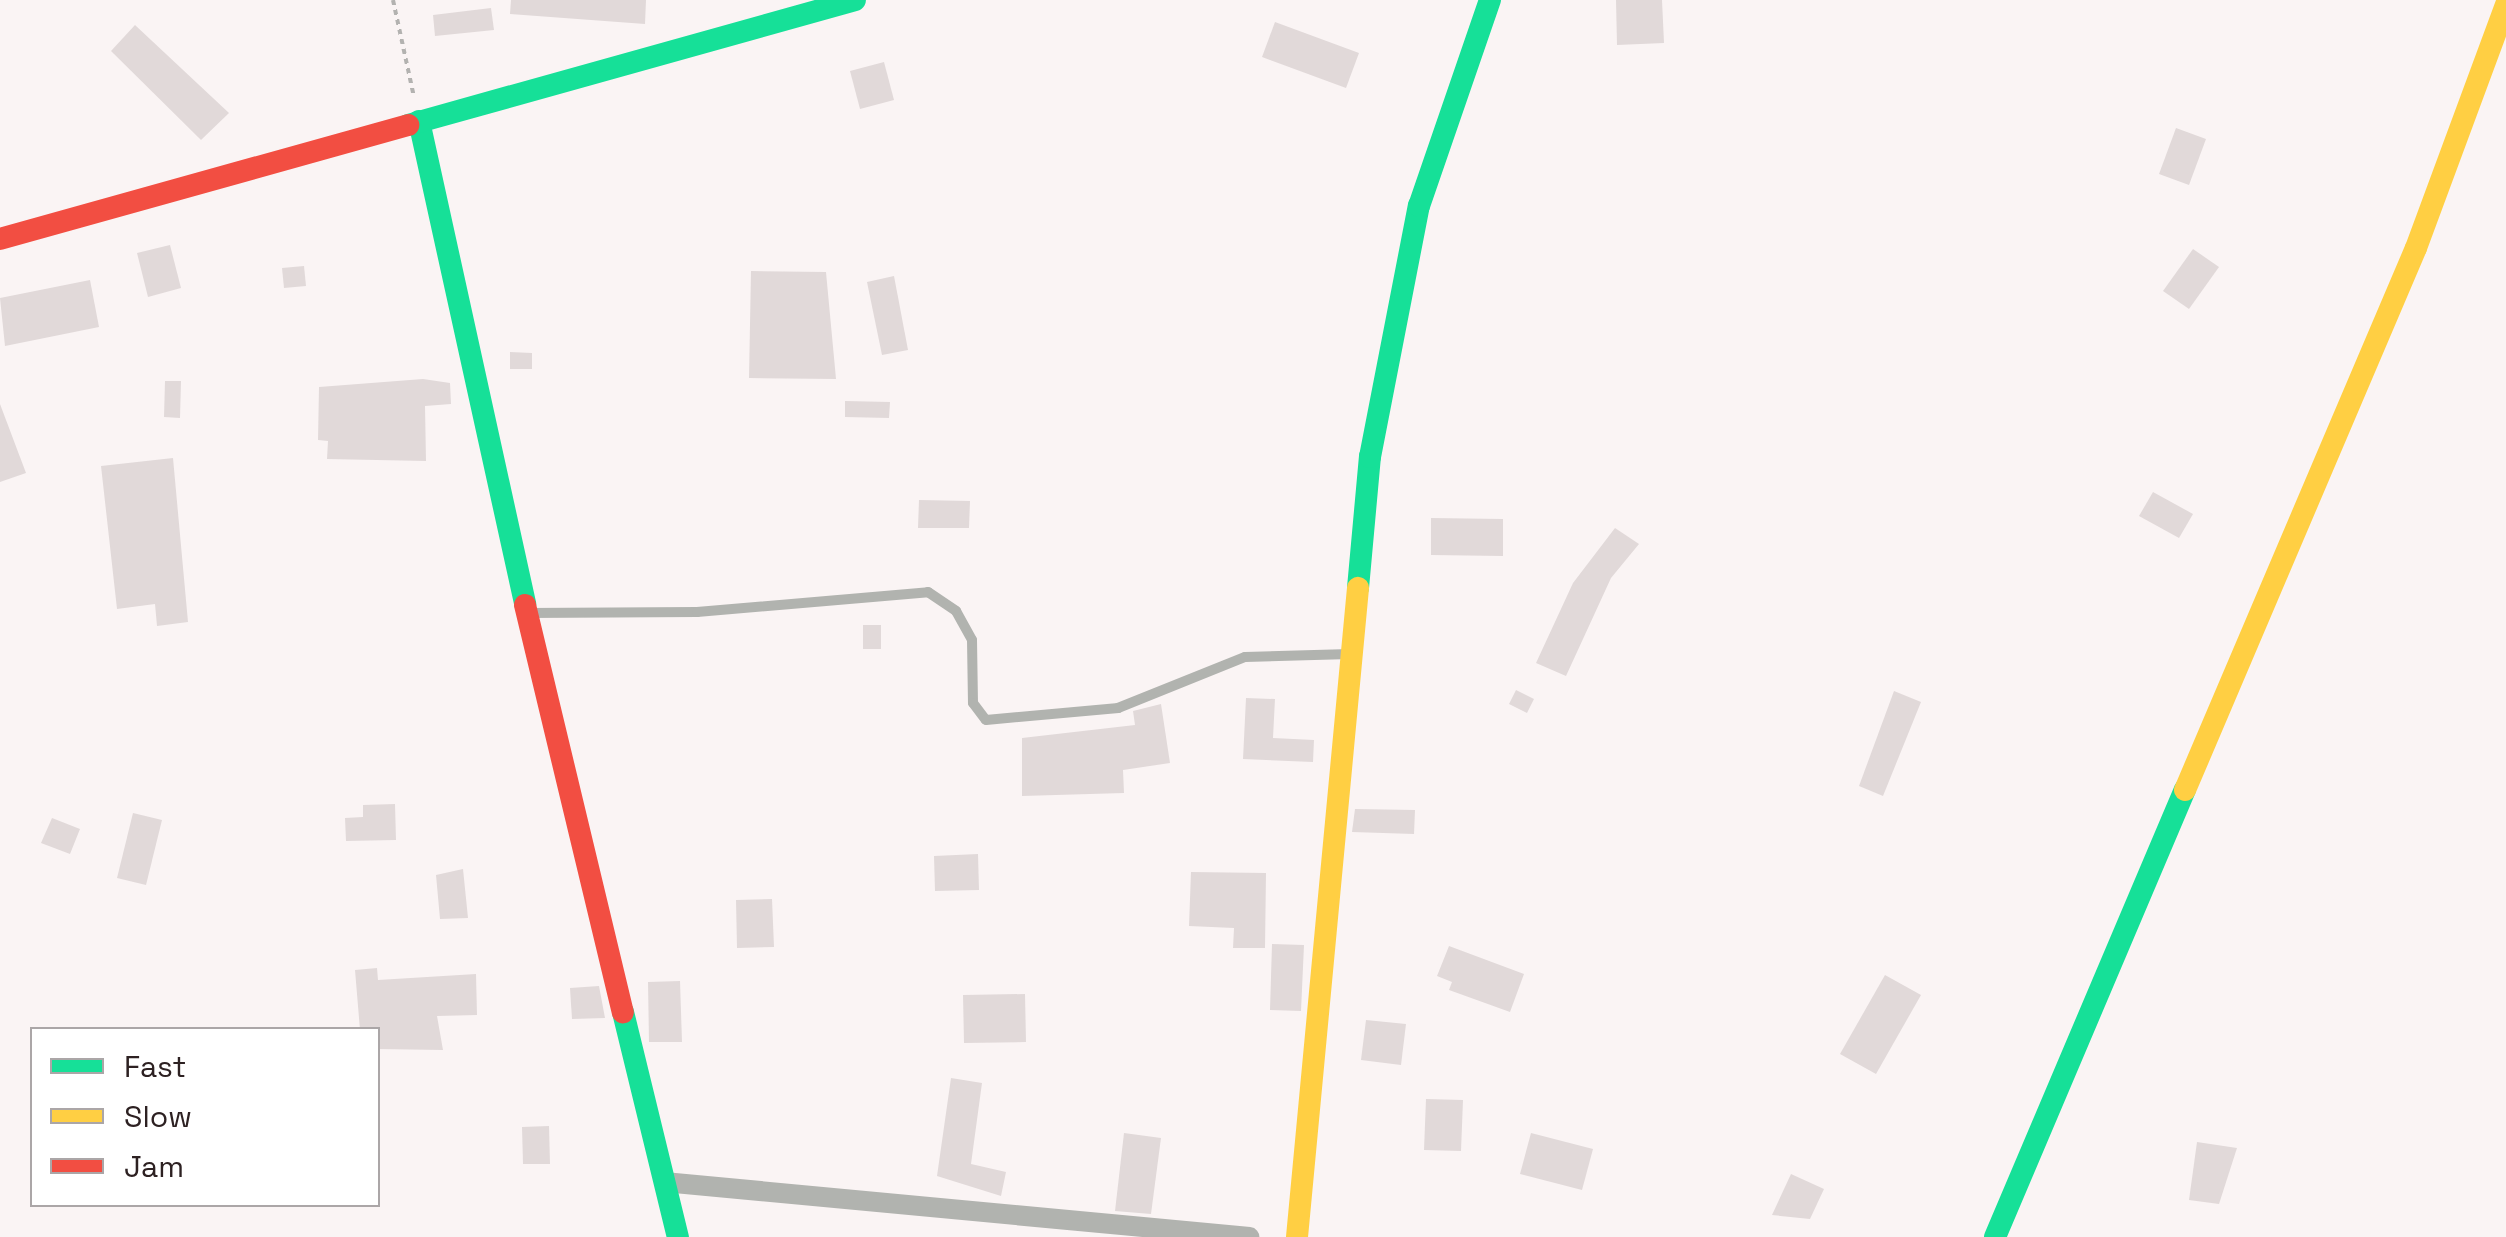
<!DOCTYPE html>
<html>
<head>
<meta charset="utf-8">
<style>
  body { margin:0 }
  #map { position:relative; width:2506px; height:1237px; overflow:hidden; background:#faf4f4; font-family:"Space Grotesk",sans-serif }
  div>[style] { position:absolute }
  .building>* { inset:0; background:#e1d9d9 }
  .path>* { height:4px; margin-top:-2px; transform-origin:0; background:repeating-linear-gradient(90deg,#b3b2b0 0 5px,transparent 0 10px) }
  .lane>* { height:10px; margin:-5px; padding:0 5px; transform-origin:5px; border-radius:5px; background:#b1b3af }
  .street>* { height:20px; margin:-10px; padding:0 10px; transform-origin:10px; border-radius:10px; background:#b1b3af }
  .fast>* { height:22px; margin:-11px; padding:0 11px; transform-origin:11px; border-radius:11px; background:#16e098 }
  .slow>* { height:22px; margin:-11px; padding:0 11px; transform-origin:11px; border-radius:11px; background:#ffcf43 }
  .jam>* { height:22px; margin:-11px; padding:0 11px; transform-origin:11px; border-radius:11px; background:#f24e42 }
  span { translate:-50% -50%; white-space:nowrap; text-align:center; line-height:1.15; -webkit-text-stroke:9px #fff; paint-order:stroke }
  .legend { position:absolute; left:30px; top:1027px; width:350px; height:180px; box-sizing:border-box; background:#fff; border:2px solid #aba6a7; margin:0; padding:12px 18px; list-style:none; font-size:30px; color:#2d2122 }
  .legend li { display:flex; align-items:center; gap:20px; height:50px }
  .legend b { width:50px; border:2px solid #aba6a7 }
</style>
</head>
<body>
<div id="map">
  <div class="building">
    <i style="clip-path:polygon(511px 0,646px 0,645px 24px,510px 14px)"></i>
    <i style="clip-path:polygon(1616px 0,1662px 0,1664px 43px,1617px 45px)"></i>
    <i style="clip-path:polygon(491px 8px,494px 30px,435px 36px,433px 15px)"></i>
    <i style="clip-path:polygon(1275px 22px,1359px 53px,1346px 88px,1262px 57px)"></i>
    <i style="clip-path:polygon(135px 25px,229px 113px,201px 140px,111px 51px)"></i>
    <i style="clip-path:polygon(884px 62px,894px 100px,860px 109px,850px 71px)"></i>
    <i style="clip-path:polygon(2176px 128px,2206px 139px,2189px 185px,2159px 174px)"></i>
    <i style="clip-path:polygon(170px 245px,181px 288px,148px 297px,137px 253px)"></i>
    <i style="clip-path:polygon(2193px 249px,2219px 267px,2189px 309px,2163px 291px)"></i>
    <i style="clip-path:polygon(304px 266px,306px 286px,284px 288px,282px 268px)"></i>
    <i style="clip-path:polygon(751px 271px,826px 272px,836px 379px,749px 378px)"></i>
    <i style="clip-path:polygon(894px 276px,908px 350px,882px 355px,867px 282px)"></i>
    <i style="clip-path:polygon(90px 280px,99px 327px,5px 346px,0 298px)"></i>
    <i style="clip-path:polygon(510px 352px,532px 353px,532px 369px,510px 369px)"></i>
    <i style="clip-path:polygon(423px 379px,450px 383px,451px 404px,425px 406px,426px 461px,327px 459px,328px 441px,318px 440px,319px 387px)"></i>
    <i style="clip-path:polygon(165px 381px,181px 381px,180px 418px,164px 417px)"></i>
    <i style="clip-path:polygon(845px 401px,890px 402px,889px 418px,845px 417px)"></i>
    <i style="clip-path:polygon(0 404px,26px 473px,0 482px)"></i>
    <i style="clip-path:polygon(173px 458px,188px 622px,157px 626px,155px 604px,117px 609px,101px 466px)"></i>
    <i style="clip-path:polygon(2153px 492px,2193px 514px,2179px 538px,2139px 516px)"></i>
    <i style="clip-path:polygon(919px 500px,970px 501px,969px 528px,918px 528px)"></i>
    <i style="clip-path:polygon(1431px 518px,1503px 519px,1503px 556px,1431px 555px)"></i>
    <i style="clip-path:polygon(1615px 528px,1639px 544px,1611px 578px,1566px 676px,1536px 663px,1573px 583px)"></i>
    <i style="clip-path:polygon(863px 625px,881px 625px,881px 649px,863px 649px)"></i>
    <i style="clip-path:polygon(1516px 690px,1534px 699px,1527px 713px,1509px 704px)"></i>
    <i style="clip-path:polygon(1894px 691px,1921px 702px,1883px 796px,1859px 786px)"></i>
    <i style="clip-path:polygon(1246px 698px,1275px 699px,1273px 738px,1314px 740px,1313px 762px,1243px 759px)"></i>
    <i style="clip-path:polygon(1161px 704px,1170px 763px,1123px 770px,1124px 793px,1022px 796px,1022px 738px,1135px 725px,1133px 711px)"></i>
    <i style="clip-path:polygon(395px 804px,396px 840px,346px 841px,345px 818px,363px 817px,363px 805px)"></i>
    <i style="clip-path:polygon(1355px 809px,1415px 810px,1414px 834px,1352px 832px)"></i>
    <i style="clip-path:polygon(133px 813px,162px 820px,146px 885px,117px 878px)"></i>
    <i style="clip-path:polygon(52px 818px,80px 829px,70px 854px,41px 843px)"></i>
    <i style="clip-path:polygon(978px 854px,979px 890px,935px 891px,934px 856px)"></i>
    <i style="clip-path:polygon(463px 869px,468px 918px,440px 919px,436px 875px)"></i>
    <i style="clip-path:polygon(1191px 872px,1266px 873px,1265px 948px,1233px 948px,1234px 928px,1189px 926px)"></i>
    <i style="clip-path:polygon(772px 899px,774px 947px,737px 948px,736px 900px)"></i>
    <i style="clip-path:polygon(1272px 944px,1304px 945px,1301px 1011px,1270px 1010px)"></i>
    <i style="clip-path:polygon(1449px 946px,1524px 974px,1510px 1012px,1449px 990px,1452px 982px,1437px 976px)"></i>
    <i style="clip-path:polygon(377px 968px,378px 980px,476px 974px,477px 1015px,437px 1016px,443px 1050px,378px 1049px,378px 1030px,360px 1030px,355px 970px)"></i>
    <i style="clip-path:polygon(1885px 975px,1921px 995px,1876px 1074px,1840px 1054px)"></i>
    <i style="clip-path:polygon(680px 981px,682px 1042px,649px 1042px,648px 982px)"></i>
    <i style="clip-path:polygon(599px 986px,605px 1018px,572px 1019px,570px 988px)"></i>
    <i style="clip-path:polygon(1025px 994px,1026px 1042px,964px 1043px,963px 995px)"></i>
    <i style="clip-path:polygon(1366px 1020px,1406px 1024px,1401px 1065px,1361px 1060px)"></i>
    <i style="clip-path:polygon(951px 1078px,982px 1083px,971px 1164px,1006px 1172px,1001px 1196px,937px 1176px)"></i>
    <i style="clip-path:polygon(1426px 1099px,1463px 1100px,1461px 1151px,1424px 1150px)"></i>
    <i style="clip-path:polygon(549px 1126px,550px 1164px,523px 1164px,522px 1127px)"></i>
    <i style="clip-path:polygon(1124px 1133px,1161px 1138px,1151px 1214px,1115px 1211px)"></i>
    <i style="clip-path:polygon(1531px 1133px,1593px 1149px,1582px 1190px,1520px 1174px)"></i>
    <i style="clip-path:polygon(2197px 1142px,2237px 1148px,2219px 1204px,2189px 1200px)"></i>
    <i style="clip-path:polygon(1791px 1174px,1824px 1189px,1810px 1219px,1772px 1215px)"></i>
  </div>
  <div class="path">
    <i style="left:393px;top:0;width:99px;rotate:77.8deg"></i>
  </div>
  <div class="lane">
    <i style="left:527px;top:613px;width:170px;rotate:-0.3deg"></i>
    <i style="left:697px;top:612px;width:232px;rotate:-4.9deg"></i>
    <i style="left:928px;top:592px;width:34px;rotate:34deg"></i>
    <i style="left:956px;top:611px;width:33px;rotate:61deg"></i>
    <i style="left:972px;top:640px;width:63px;rotate:89.1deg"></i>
    <i style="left:973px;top:703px;width:21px;rotate:53deg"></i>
    <i style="left:986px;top:720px;width:133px;rotate:-5.2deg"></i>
    <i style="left:1118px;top:708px;width:137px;rotate:-21.9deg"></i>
    <i style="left:1245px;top:657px;width:105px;rotate:-1.6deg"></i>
  </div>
  <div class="street">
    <i style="left:664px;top:1182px;width:588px;rotate:5.37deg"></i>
  </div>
  <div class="fast">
    <i style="left:419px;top:121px;width:495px;rotate:77.6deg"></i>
    <i style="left:408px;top:125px;width:464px;rotate:-15.6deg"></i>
    <i style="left:1358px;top:588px;width:132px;rotate:-84.8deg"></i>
    <i style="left:1370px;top:457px;width:256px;rotate:-79deg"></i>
    <i style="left:1419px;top:206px;width:218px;rotate:-71deg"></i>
    <i style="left:623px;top:1012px;width:232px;rotate:76.3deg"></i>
    <i style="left:1995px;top:1237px;width:486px;rotate:-67deg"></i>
  </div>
  <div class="slow">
    <i style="left:2185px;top:790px;width:589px;rotate:-66.92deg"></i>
    <i style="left:2416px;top:248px;width:259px;rotate:-69.7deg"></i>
    <i style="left:1297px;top:1237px;width:652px;rotate:-84.63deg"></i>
  </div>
  <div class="jam">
    <i style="left:0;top:239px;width:424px;rotate:-15.6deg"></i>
    <i style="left:525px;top:605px;width:419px;rotate:76.5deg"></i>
  </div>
  <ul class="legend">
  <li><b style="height:12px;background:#16e098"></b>Fast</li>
  <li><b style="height:12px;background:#ffcf43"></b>Slow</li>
  <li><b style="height:12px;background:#f24e42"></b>Jam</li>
  </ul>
</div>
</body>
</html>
